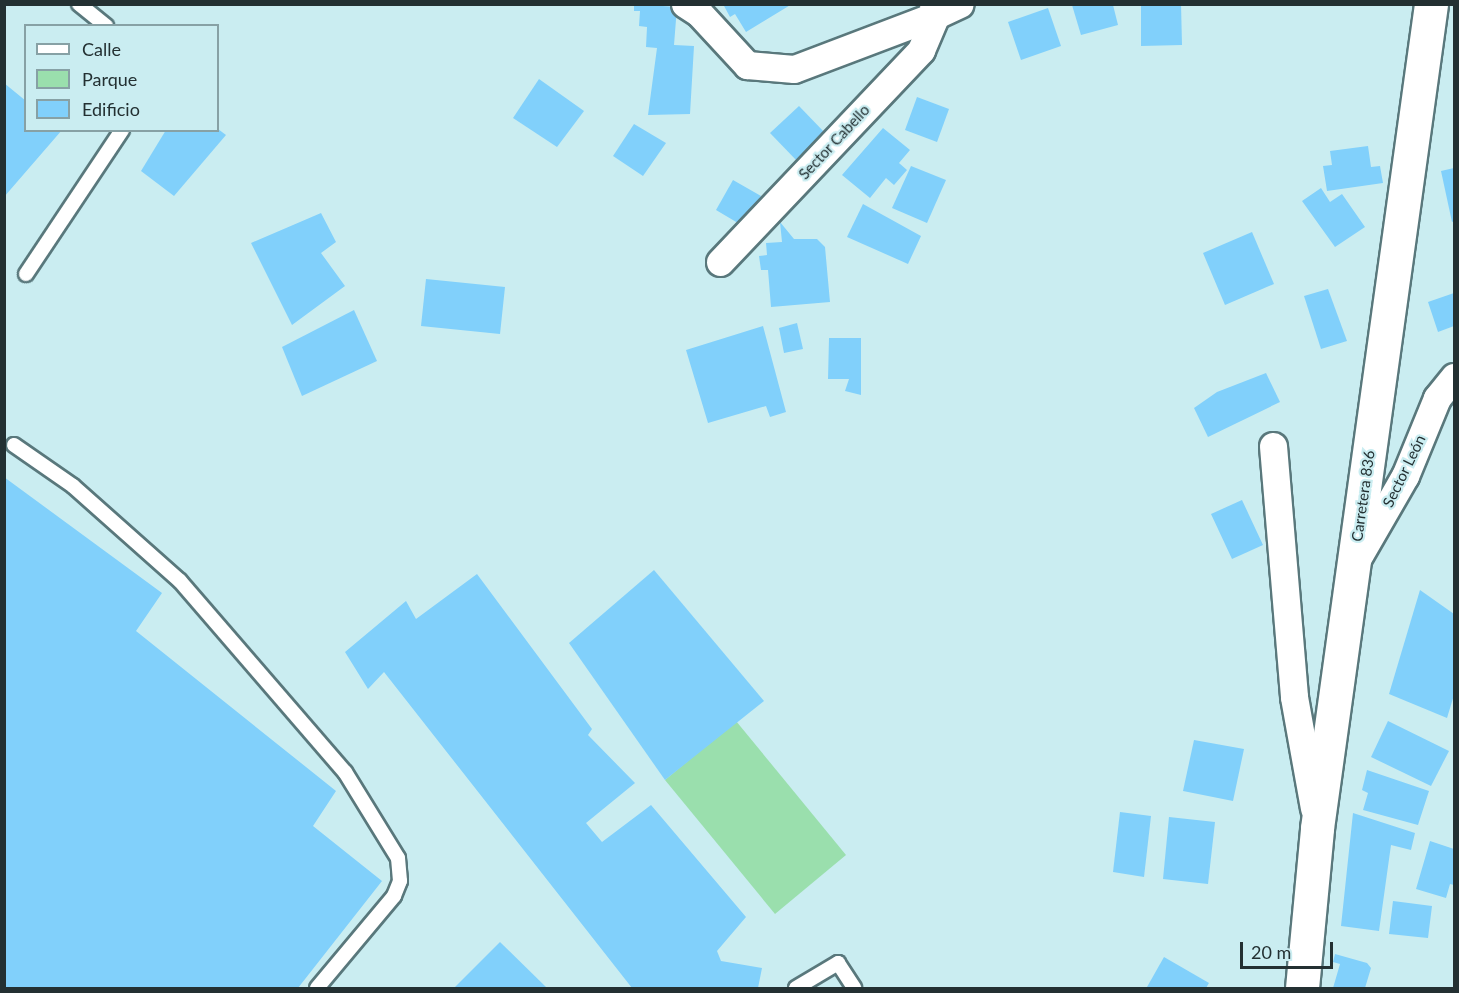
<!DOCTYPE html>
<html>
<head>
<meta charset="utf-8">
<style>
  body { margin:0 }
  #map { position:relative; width:1459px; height:993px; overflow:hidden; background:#caedf1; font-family:Lato,sans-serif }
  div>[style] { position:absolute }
  .green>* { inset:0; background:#9adfad }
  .building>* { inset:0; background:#81d0fb }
  .roads { filter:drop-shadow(2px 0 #59787c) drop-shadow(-2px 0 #59787c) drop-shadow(0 2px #59787c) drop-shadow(0 -2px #59787c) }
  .lane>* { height:14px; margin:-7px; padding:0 7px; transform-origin:7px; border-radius:7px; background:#fff }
  .street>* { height:27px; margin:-13.5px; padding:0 13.5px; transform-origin:13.5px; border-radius:13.5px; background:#fff }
  .secondary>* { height:33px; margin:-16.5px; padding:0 16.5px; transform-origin:16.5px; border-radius:16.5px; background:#fff }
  span { translate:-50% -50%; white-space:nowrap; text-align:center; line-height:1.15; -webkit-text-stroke:4.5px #caedf1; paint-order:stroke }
  .street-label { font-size:15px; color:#233032 }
  .frame { position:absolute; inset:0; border:6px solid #233032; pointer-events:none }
  .legend { position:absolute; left:24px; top:24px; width:195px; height:108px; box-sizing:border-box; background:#caedf1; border:2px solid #87a1a5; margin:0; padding:8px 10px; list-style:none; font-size:18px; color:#233032 }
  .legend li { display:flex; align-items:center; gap:12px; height:30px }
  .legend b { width:30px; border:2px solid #87a1a5 }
  .scale { position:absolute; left:1240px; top:942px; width:93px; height:27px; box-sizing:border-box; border:3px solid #233032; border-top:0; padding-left:8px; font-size:18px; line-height:21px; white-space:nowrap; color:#233032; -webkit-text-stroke:4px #caedf1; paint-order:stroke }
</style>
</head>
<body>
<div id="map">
  <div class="green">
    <i style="clip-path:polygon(736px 721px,846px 855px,775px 914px,665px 780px)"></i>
  </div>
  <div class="building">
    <i style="clip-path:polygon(634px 4px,677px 7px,674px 45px,694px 46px,690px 114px,648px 115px,657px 48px,646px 47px,647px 27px,639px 26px,640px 11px,634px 11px)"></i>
    <i style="clip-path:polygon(723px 4px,792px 4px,746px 32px,735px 14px,730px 17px)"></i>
    <i style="clip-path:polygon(1141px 4px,1181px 4px,1182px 45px,1141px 46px)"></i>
    <i style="clip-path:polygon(1072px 5px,1113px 5px,1118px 25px,1081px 35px)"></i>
    <i style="clip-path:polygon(1048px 8px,1061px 46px,1021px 60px,1008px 22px)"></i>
    <i style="clip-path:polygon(539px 79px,584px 111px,557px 147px,513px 118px)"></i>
    <i style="clip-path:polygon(4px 83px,26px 101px,26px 130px,62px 130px,4px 197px)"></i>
    <i style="clip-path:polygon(917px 97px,949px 109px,937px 142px,905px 130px)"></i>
    <i style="clip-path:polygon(799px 106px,827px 135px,798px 162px,770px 133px)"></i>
    <i style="clip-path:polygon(634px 124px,666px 143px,643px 176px,613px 156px)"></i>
    <i style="clip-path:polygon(883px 128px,910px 150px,899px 163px,907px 170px,894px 185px,886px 178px,870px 198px,842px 175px)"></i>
    <i style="clip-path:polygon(218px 129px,226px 135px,174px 196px,141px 171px,166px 130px)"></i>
    <i style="clip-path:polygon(1368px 146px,1371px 167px,1380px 166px,1383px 183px,1327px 191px,1323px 166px,1332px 165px,1330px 151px)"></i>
    <i style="clip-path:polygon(911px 166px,946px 180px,927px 223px,892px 208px)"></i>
    <i style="clip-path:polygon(1454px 168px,1454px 221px,1452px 222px,1441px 171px)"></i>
    <i style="clip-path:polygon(733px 180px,761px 196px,743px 226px,716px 210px)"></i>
    <i style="clip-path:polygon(1321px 188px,1330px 202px,1342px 194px,1365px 227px,1335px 247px,1302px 201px)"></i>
    <i style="clip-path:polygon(863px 204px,921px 236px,908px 264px,847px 237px)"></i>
    <i style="clip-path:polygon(321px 213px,336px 242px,321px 253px,345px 286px,292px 325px,251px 243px)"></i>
    <i style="clip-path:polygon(780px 222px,794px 239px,817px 239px,825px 247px,830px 302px,771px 307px,768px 270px,761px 270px,759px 256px,767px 255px,766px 243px,782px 242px)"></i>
    <i style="clip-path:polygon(1252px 232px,1274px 284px,1225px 305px,1203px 253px)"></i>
    <i style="clip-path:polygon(426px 279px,505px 287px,500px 334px,421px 326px)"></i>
    <i style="clip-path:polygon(1328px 289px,1347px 341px,1321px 349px,1304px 296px)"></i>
    <i style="clip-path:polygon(1454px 293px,1454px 326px,1438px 332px,1428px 302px)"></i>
    <i style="clip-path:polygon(354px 310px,377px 361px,302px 396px,282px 347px)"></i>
    <i style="clip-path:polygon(797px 323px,803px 349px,784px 353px,779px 328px)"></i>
    <i style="clip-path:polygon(763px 326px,786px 412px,770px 417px,766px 406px,708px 423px,686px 350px)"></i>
    <i style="clip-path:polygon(829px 338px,861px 338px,861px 395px,845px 391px,849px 379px,828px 379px)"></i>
    <i style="clip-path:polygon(1266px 373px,1280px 402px,1208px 437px,1194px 408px,1217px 392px)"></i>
    <i style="clip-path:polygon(4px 477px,162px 593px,136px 631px,336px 791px,313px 826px,382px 881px,298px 988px,4px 988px)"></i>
    <i style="clip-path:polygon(1242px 500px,1263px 545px,1232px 559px,1211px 514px)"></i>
    <i style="clip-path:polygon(654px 570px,764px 701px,665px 780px,569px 643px)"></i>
    <i style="clip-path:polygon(477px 574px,592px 729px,588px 735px,635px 783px,586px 823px,602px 842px,651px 805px,746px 917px,717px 951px,721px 961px,762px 968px,758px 988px,632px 988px,384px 672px,368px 689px,345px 652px,406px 601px,416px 619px)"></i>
    <i style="clip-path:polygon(1420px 590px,1454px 614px,1454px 695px,1447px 718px,1389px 694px)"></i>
    <i style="clip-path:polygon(1388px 721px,1449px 751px,1431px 786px,1371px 757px)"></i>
    <i style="clip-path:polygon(1194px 740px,1244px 749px,1233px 801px,1183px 791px)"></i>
    <i style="clip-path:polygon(1367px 770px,1429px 791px,1418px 825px,1363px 810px,1368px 793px,1362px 790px)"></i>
    <i style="clip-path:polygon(1120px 812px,1151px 816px,1144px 877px,1113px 872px)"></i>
    <i style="clip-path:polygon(1353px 813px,1415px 833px,1411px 850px,1391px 845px,1379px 931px,1341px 926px)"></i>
    <i style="clip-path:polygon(1169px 817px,1215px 822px,1208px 884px,1163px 879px)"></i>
    <i style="clip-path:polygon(1430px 841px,1454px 849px,1454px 885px,1450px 884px,1446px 898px,1416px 889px)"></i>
    <i style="clip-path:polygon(1393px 901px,1432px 906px,1428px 938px,1389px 934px)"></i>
    <i style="clip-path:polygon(500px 942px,547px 988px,454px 988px)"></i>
    <i style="clip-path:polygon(1335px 954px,1367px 963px,1371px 968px,1365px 988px,1333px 988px,1340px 964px,1333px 962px)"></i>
    <i style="clip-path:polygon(1164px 957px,1209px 983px,1206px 988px,1147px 987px)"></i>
  </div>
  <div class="roads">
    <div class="lane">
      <i style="left:79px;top:4px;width:35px;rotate:39deg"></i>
      <i style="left:26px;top:274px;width:173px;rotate:-56.3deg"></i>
      <i style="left:14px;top:445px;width:72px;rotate:34.8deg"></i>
      <i style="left:73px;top:486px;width:143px;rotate:41.6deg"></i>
      <i style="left:180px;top:581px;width:252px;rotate:49.2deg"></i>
      <i style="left:345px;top:772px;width:101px;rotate:58.4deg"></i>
      <i style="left:398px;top:858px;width:23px;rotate:85deg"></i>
      <i style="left:400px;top:881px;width:16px;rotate:112deg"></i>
      <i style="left:394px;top:896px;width:120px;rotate:129.9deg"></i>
      <i style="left:796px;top:988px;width:49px;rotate:-30.8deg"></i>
      <i style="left:838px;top:963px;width:30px;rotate:57deg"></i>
    </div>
    <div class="street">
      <i style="left:685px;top:4px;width:17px;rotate:33deg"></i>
      <i style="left:699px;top:13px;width:71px;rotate:47.3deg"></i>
      <i style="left:747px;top:65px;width:47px;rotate:4.9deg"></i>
      <i style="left:794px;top:69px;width:152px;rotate:-20.8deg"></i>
      <i style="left:936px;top:15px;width:9px;rotate:-108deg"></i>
      <i style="left:720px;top:262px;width:292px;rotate:-46.5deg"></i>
      <i style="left:921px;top:50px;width:38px;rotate:-67deg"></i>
      <i style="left:936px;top:15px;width:26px;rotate:-25deg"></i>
      <i style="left:1273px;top:446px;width:252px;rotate:85.2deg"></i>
      <i style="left:1294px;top:697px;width:113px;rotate:79.8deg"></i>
      <i style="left:1357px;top:559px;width:96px;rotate:-60deg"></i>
      <i style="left:1405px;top:476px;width:84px;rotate:-67.7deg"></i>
      <i style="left:1437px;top:398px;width:27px;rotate:-51deg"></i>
    </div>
    <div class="secondary">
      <i style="left:1302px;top:988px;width:161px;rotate:-84.6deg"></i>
      <i style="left:1317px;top:828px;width:832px;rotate:-82.12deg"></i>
    </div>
  </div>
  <div class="street-label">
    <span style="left:834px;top:142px;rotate:-47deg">Sector Cabello</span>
    <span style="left:1404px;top:471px;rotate:-64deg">Sector León</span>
    <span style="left:1363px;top:496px;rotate:-82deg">Carretera 836</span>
  </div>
  <div class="frame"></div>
  <ul class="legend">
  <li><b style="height:8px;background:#fff"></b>Calle</li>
  <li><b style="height:16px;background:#9adfad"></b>Parque</li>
  <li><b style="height:16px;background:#81d0fb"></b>Edificio</li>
  </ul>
  <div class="scale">20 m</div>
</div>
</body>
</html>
